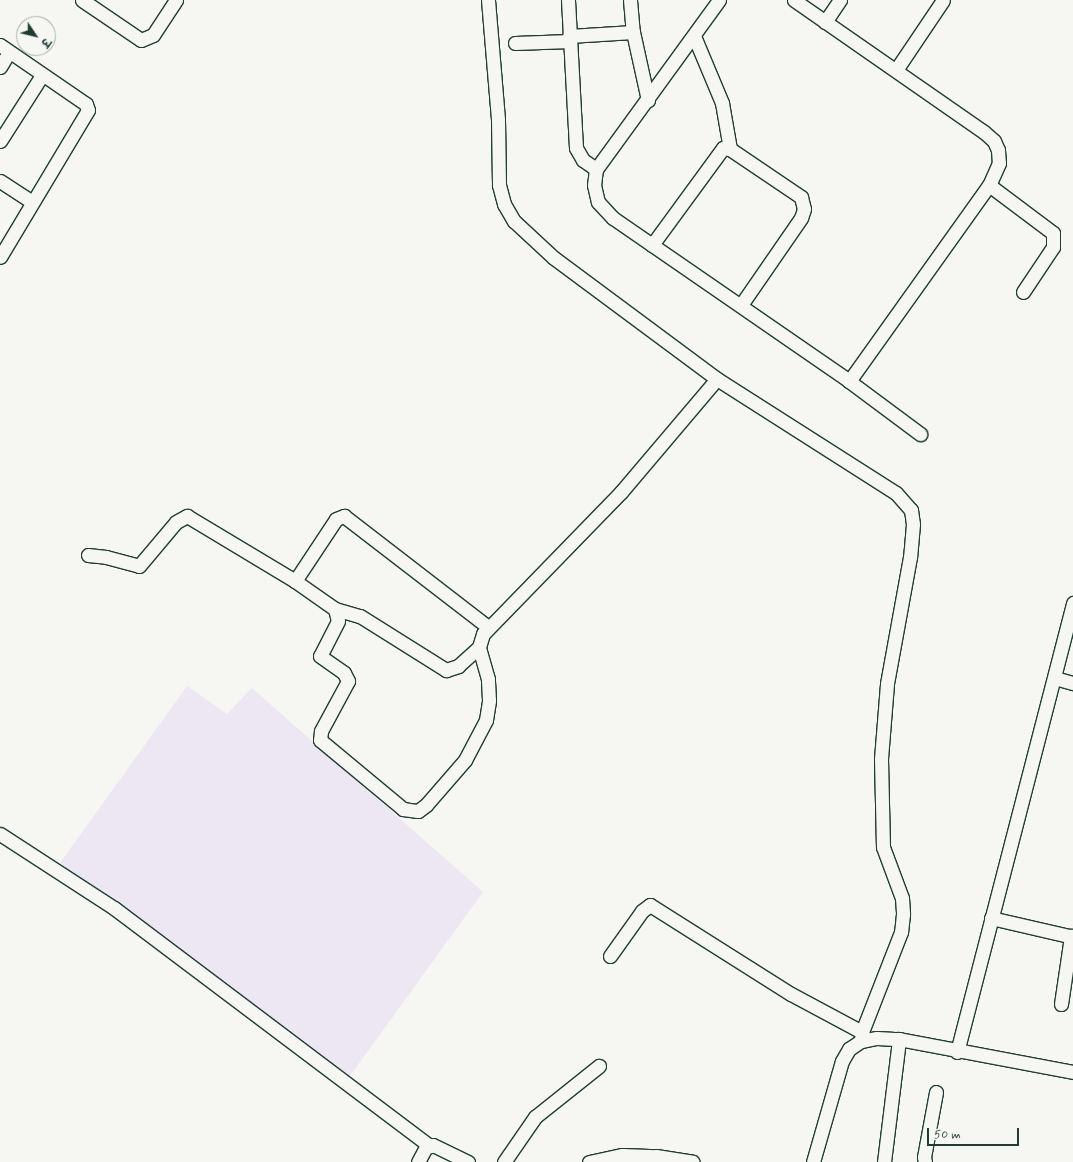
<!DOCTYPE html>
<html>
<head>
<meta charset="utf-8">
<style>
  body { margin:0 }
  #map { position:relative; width:1073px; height:1162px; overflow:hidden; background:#f6f6f2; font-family:Mynerve,"Playpen Sans Deva",sans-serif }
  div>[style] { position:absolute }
  .built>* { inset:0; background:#ede7f3 }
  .roads { filter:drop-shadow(1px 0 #1f3d34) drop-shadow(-1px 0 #1f3d34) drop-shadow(0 1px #1f3d34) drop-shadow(0 -1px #1f3d34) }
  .minor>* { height:13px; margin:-6.5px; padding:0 6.5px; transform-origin:6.5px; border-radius:6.5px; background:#f6f6f2 }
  span { translate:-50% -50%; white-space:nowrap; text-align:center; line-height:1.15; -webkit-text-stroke:3px #f6f6f2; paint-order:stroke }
  .north { position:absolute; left:16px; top:16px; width:40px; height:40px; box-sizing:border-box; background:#f6f6f2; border:1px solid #a0aca6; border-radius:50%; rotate:125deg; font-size:11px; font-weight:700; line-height:16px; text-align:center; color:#1f3d34 }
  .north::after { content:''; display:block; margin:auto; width:14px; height:18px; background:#1f3d34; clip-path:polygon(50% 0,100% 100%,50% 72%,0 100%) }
  .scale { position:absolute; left:927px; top:1128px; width:92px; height:18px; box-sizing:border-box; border:2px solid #1f3d34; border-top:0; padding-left:5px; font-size:12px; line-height:14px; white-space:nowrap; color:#1f3d34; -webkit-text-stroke:3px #f6f6f2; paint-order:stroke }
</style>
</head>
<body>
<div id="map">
  <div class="built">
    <i style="clip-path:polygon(187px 686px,227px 714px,252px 688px,483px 892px,347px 1080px,60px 863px)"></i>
  </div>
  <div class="roads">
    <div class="minor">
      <i style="left:82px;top:0;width:71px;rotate:34.1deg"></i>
      <i style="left:141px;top:40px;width:13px;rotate:-23deg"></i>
      <i style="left:153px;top:35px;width:42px;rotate:-56.7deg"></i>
      <i style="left:488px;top:0;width:120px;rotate:85.2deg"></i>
      <i style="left:498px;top:120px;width:65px;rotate:89.1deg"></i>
      <i style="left:499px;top:185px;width:20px;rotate:75deg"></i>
      <i style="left:504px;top:204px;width:20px;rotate:60deg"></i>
      <i style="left:514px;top:221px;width:54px;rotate:42.8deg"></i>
      <i style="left:554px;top:258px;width:203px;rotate:36.6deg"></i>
      <i style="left:717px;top:379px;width:212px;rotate:32.5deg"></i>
      <i style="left:896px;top:493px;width:23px;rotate:49deg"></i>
      <i style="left:911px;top:510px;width:14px;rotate:82deg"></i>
      <i style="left:913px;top:524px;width:33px;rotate:95deg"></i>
      <i style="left:910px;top:557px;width:129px;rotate:100.3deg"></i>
      <i style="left:887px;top:684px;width:75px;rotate:94.6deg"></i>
      <i style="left:881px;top:759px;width:88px;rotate:88.7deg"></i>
      <i style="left:883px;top:847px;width:54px;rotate:69.6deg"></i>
      <i style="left:902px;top:898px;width:16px;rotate:86deg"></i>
      <i style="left:903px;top:914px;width:18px;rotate:96deg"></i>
      <i style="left:901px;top:932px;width:107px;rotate:111.3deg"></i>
      <i style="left:862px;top:1032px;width:9px;rotate:96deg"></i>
      <i style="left:568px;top:0;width:148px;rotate:86.9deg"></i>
      <i style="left:576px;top:148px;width:14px;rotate:60deg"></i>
      <i style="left:583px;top:160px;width:16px;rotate:35deg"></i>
      <i style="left:630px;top:0;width:32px;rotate:85deg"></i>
      <i style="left:633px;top:32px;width:70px;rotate:77.6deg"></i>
      <i style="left:719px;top:0;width:209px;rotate:126deg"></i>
      <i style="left:596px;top:169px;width:16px;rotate:97deg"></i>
      <i style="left:594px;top:185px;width:17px;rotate:77deg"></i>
      <i style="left:598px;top:202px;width:22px;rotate:47deg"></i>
      <i style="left:613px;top:218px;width:287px;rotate:34.6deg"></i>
      <i style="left:849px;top:381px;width:89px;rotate:36.7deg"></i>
      <i style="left:794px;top:0;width:231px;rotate:34.8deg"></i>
      <i style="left:984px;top:132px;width:13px;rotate:42deg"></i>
      <i style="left:994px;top:141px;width:10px;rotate:66deg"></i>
      <i style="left:998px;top:150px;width:13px;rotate:86deg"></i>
      <i style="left:999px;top:163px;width:24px;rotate:114deg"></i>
      <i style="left:989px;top:185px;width:241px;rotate:125.5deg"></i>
      <i style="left:825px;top:22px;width:27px;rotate:-56deg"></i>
      <i style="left:569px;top:36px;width:64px;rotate:-3.6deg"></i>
      <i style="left:694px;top:36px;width:73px;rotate:67.3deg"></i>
      <i style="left:722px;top:103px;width:47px;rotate:80.1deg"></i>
      <i style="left:515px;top:43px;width:55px;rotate:-2.1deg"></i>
      <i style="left:0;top:45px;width:104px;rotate:34.5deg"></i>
      <i style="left:86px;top:104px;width:6px;rotate:72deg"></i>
      <i style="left:88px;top:110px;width:171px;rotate:120.9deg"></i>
      <i style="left:0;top:67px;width:17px;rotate:-59deg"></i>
      <i style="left:896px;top:70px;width:84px;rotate:-56.1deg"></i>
      <i style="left:0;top:141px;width:78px;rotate:-57.5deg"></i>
      <i style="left:0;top:181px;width:38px;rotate:33deg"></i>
      <i style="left:989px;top:185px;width:80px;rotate:36.9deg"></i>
      <i style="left:1053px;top:233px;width:14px;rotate:90deg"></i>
      <i style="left:1053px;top:247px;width:54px;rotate:123.7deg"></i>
      <i style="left:652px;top:245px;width:120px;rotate:-53.8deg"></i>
      <i style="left:723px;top:148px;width:7px;rotate:8deg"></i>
      <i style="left:730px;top:149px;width:86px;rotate:34.1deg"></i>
      <i style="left:801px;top:197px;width:12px;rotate:76deg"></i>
      <i style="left:804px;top:209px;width:9px;rotate:108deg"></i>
      <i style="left:801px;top:218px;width:106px;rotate:124.6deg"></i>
      <i style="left:88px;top:555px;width:18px;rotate:6deg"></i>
      <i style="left:106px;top:557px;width:34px;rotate:15deg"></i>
      <i style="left:139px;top:566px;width:57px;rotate:-49.9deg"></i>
      <i style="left:176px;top:522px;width:13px;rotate:-29deg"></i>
      <i style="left:187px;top:516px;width:126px;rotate:31deg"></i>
      <i style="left:295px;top:581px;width:49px;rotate:35deg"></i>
      <i style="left:335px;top:609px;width:12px;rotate:76deg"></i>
      <i style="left:338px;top:621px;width:39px;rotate:117deg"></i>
      <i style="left:320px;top:656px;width:29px;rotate:35deg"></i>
      <i style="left:344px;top:673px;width:9px;rotate:63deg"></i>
      <i style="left:348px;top:681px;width:57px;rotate:118.4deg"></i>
      <i style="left:321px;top:731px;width:9px;rotate:96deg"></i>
      <i style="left:320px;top:740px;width:108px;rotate:39.7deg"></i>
      <i style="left:403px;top:809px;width:15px;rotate:8deg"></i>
      <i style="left:418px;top:811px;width:10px;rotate:-37deg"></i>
      <i style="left:426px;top:805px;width:60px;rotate:-49.1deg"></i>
      <i style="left:465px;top:760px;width:45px;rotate:-62.3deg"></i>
      <i style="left:486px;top:720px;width:20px;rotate:-81deg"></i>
      <i style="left:489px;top:700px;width:21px;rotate:-93deg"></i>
      <i style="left:488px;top:679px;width:33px;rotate:-106deg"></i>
      <i style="left:479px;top:647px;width:14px;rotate:-73deg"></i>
      <i style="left:483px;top:634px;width:198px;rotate:-45.8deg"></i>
      <i style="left:621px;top:492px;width:148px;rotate:-49.7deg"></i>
      <i style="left:295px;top:581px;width:74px;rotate:-56.5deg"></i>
      <i style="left:336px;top:519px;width:9px;rotate:-21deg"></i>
      <i style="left:344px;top:516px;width:182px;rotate:37.6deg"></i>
      <i style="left:335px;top:609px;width:26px;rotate:16deg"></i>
      <i style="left:360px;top:616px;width:102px;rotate:32.1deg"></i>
      <i style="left:446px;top:670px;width:13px;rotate:-18deg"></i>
      <i style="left:458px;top:666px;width:28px;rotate:-42deg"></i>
      <i style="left:1055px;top:678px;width:19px;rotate:16deg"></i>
      <i style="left:0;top:834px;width:136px;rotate:33deg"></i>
      <i style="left:114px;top:908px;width:396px;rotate:37deg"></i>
      <i style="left:991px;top:918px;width:84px;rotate:13deg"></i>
      <i style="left:610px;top:956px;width:55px;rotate:-54.6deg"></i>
      <i style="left:642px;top:911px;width:10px;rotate:-37deg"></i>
      <i style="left:650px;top:905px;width:167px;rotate:32.3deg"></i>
      <i style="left:791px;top:994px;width:81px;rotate:28.2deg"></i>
      <i style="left:1061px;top:1004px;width:69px;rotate:-81.6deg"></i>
      <i style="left:957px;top:1052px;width:464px;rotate:-75.5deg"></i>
      <i style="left:418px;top:1162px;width:17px;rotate:-62deg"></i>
      <i style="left:426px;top:1147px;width:7px;rotate:-16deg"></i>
      <i style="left:433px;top:1145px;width:39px;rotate:26deg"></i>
      <i style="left:504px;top:1162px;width:55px;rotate:-55.4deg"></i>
      <i style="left:535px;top:1117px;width:82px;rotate:-38.6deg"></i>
      <i style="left:589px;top:1162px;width:34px;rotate:-12deg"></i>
      <i style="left:622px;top:1155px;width:34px;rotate:2deg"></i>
      <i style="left:656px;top:1156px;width:37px;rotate:9deg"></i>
      <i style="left:813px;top:1162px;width:105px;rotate:-74deg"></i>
      <i style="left:842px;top:1061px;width:14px;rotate:-60deg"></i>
      <i style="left:849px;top:1049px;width:14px;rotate:-34deg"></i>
      <i style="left:861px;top:1041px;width:16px;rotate:-11deg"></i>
      <i style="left:877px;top:1038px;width:22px;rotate:3deg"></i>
      <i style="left:899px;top:1039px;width:177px;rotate:10.7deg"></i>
      <i style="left:884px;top:1162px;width:124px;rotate:-83deg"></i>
      <i style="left:925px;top:1162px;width:5px;rotate:-101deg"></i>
      <i style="left:924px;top:1157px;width:66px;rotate:-79.5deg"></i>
    </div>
  </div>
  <div class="north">उ</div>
  <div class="scale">50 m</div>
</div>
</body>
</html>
